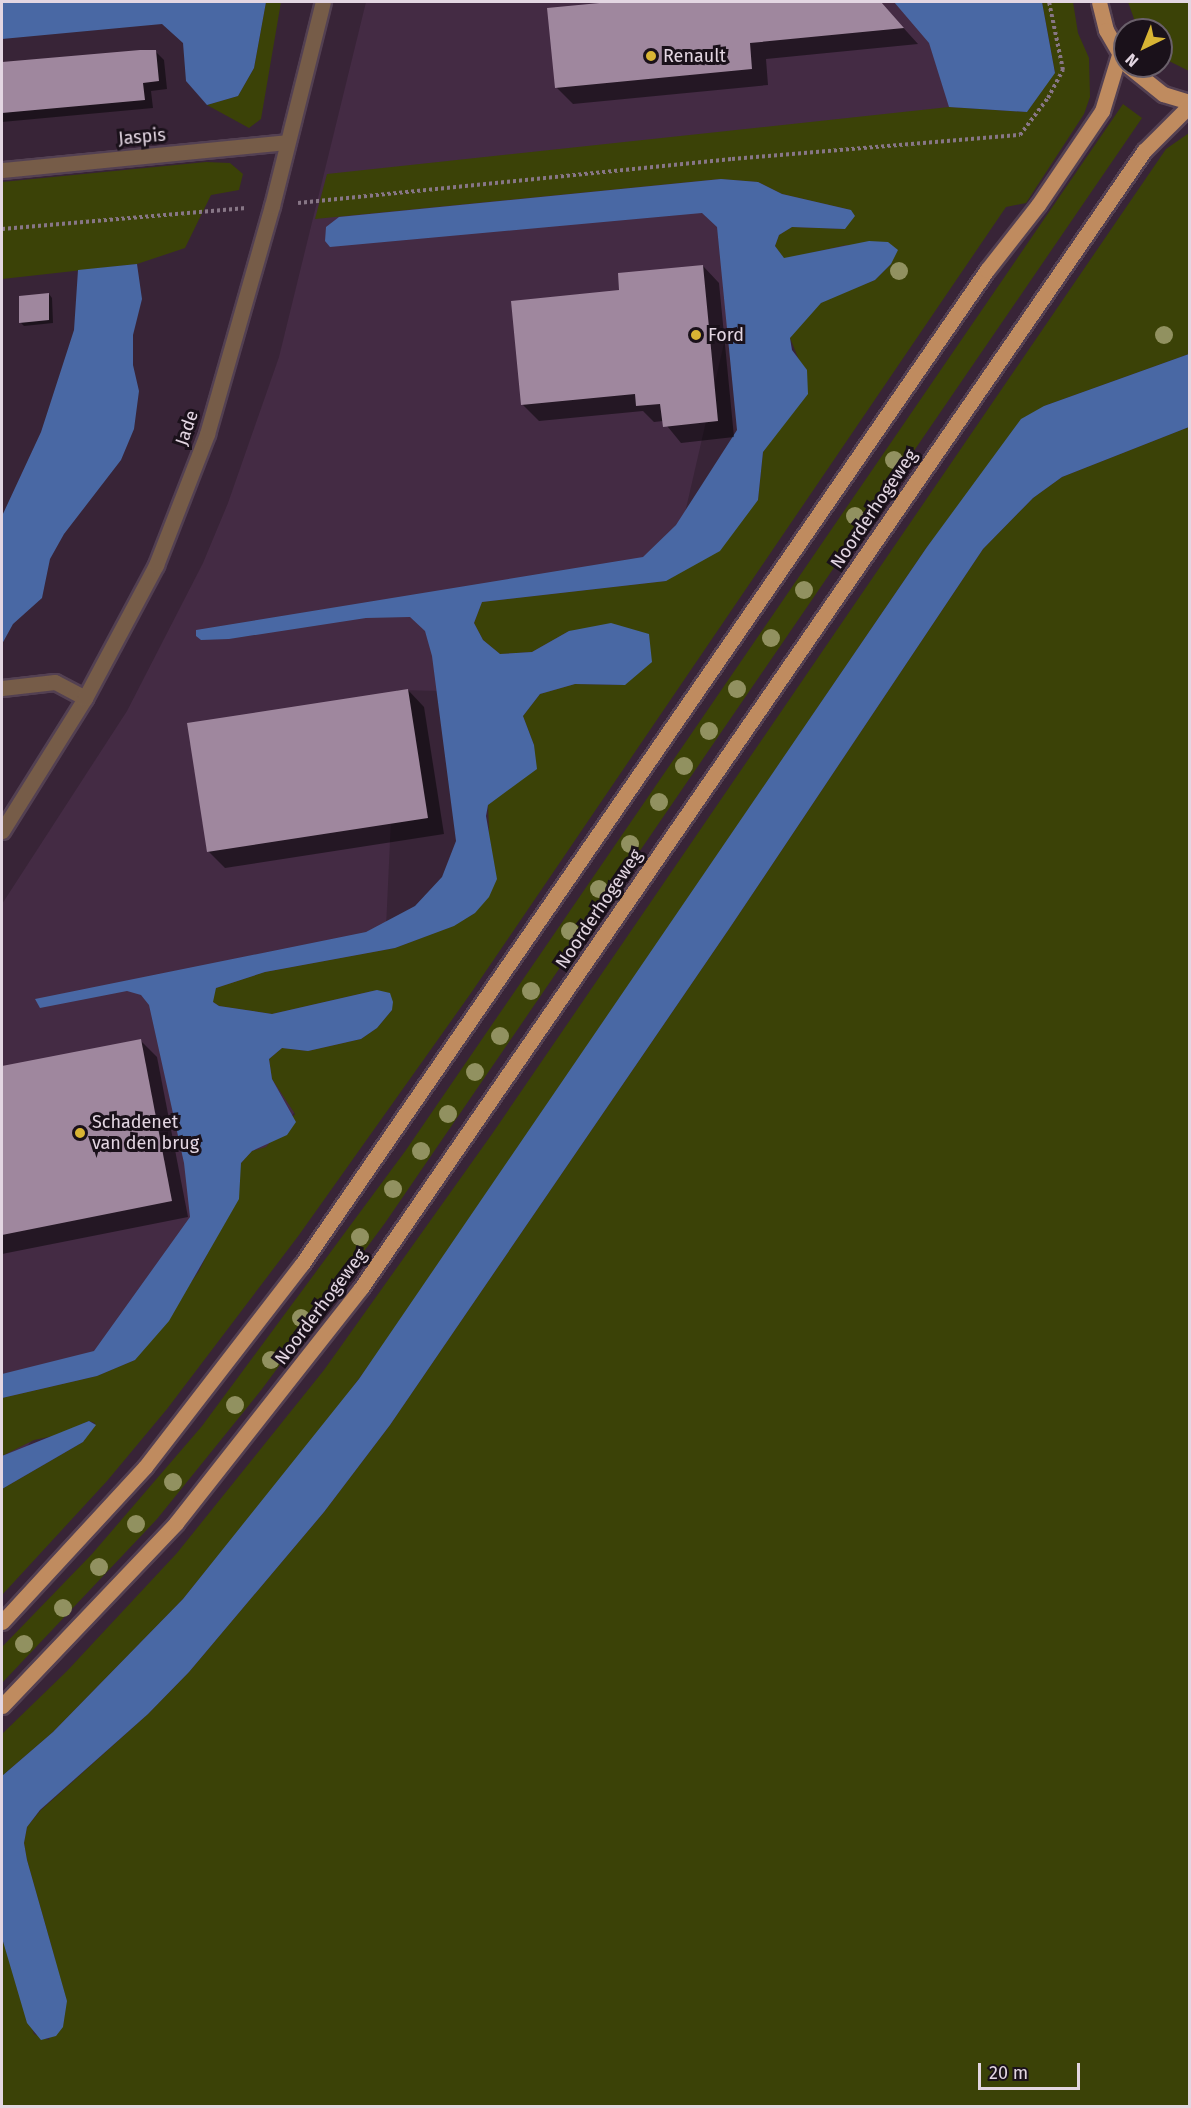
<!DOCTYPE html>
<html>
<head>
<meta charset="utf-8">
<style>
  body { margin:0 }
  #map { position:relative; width:1191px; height:2108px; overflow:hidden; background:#382437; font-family:"Fira Sans",sans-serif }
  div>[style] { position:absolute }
  .built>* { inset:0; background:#442b44 }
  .green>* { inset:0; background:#3b4207 }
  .water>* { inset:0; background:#4968a4 }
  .shadow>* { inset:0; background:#0007 }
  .building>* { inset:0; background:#9f879e }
  .path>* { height:4px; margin-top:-2px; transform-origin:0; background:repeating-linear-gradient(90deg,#877686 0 3px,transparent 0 6px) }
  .roads { filter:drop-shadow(2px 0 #534052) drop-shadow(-2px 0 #534052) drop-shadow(0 2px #534052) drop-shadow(0 -2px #534052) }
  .minor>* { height:15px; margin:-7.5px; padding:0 7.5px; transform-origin:7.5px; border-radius:7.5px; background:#765c48 }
  .major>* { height:15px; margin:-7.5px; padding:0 7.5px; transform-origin:7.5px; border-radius:7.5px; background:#bf8b5f }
  .trees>* { width:18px; height:18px; margin:-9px; border-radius:50%; background:#919160 }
  .dots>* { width:16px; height:16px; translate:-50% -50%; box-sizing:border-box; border:3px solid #1a111a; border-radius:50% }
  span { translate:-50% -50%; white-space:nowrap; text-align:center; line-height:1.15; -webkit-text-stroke:6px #1a111a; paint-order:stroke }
  .poi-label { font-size:18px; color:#e3d6e2 }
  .left { translate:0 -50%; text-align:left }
  .street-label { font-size:18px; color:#e3d6e2 }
  .frame { position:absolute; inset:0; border:3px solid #e3d6e2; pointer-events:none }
  .north { position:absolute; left:1113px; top:18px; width:60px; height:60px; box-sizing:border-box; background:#1a111a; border:2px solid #6a606a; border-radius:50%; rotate:223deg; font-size:16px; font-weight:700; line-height:24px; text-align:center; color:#e3d6e2 }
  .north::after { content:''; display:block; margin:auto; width:21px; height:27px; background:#d8b434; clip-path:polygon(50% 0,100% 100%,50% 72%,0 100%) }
  .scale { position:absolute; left:978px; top:2063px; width:102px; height:27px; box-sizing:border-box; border:3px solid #e3d6e2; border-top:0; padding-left:8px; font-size:18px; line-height:21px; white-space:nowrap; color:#e3d6e2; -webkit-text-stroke:4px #1a111a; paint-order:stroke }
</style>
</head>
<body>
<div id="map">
  <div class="built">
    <i style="clip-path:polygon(366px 2px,925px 2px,984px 45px,899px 262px,748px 239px,662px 613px,572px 694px,397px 690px,383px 993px,196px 1245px,2px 1476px,2px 904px,127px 711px,203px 563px,228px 503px,279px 357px)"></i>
  </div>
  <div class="green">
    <i style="clip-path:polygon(266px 2px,281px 2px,261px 119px,249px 128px,207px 105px,238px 96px,254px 68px)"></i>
    <i style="clip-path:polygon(1042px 2px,1073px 2px,1078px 33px,1089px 58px,1090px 97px,1084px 114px,1026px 203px,1006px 207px,471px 993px,299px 1235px,167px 1409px,107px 1481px,2px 1595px,2px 1489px,83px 1442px,95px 1423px,89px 1421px,58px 1435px,34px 1440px,2px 1456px,2px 1398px,97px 1376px,135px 1360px,199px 1271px,217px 1234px,241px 1163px,252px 1151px,266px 1147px,295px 1114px,272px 1079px,269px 1059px,282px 1048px,308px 1051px,361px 1039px,377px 1028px,392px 1010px,377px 990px,272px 1014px,219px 1006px,213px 1002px,212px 993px,216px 988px,265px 972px,395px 948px,453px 926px,475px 913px,489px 829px,488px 805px,505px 791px,534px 745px,523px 716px,540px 694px,575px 684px,625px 685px,569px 631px,532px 652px,500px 654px,483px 640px,474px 623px,482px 602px,666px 581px,758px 500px,763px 452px,772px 439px,799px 360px,790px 338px,798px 325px,821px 302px,875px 280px,891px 264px,846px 245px,784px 259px,775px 246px,779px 235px,792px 227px,845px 229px,851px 210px,782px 194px,758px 182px,720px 179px,315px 219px,327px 174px,949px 107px,1027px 112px,1055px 72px)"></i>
    <i style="clip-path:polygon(1128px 2px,1189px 2px,1189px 71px,1161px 57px,1161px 30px,1138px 30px)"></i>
    <i style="clip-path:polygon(1123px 104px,1142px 118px,385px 1223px,262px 1389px,157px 1519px,2px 1683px,2px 1647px,92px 1554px,202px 1426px,406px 1150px)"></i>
    <i style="clip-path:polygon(1189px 133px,1189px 354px,1044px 406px,927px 547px,386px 1342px,327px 1422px,183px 1599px,53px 1732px,2px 1776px,2px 1734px,67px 1671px,177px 1553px,324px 1370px,492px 1134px,1166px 149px)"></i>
    <i style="clip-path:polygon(206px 162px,230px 163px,243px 174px,239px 190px,211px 195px,185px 248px,137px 264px,2px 279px,2px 182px)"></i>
    <i style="clip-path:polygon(1189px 427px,1189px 2106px,2px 2106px,2px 1938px,34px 2034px,49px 2040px,55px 1959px,27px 1860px,24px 1843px,27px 1827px,40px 1811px,148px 1714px,189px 1672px,324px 1512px,390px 1425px,729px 929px,983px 549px,1033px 498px,1062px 477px)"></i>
  </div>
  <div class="water">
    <i style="clip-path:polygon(2px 2px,266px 2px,254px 68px,238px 96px,207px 105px,186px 81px,183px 43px,162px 24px,2px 39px)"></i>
    <i style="clip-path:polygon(894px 2px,1042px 2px,1055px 73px,1027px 112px,949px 107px,929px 43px)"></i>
    <i style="clip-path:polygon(721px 179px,758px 182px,782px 194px,851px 210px,855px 216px,845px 229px,792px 227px,779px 235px,775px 246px,784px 258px,869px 241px,888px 242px,898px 250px,891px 264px,875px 280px,821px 303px,790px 338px,792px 350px,807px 370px,808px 394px,763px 452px,758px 500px,720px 551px,666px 581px,482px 602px,474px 623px,483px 640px,500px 654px,532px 652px,569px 631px,611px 623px,649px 634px,652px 662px,625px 685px,575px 684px,540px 694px,523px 716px,534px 745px,537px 769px,488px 805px,486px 816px,497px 879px,489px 897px,475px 913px,454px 926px,395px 948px,265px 972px,216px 988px,213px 1002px,219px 1006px,272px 1014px,377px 990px,390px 993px,393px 1002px,392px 1010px,377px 1028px,361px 1039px,308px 1051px,282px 1048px,269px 1059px,272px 1079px,296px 1122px,287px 1135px,252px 1151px,241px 1163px,239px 1199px,169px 1321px,135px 1360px,97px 1376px,2px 1398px,2px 1374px,94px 1351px,190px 1217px,184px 1163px,149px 1005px,141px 995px,127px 991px,40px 1008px,35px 999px,366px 932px,415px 906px,442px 877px,456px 841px,432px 656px,425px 631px,410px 617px,366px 618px,229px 639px,201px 640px,196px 636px,196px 630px,643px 557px,676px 525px,737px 430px,717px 227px,702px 213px,330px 247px,325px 241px,326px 227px,339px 217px)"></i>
    <i style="clip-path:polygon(137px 264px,142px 299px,133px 335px,133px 365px,139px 391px,134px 429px,121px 460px,64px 534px,50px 559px,42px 598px,13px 624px,2px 644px,2px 516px,41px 432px,74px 330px,78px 270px)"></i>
    <i style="clip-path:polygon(1189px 354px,1189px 427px,1062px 477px,1033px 498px,983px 549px,729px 929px,390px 1425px,324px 1512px,189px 1672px,148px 1714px,40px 1810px,27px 1827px,24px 1843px,27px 1860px,67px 2001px,63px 2027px,56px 2036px,41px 2040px,27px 2023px,2px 1938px,2px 1776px,53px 1732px,183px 1599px,359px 1379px,927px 547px,1021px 419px,1044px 406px)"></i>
    <i style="clip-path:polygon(89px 1421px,96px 1425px,83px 1442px,2px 1489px,2px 1456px)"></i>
  </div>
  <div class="shadow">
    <i style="clip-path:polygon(625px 2px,880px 2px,918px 44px,766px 59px,768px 85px,573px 104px,556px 87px,549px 9px)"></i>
    <i style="clip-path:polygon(156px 52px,164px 60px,167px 89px,151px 91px,153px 108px,2px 122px,2px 65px)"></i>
    <i style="clip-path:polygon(703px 266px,719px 283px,734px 437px,681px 443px,663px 421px,654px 422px,643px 411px,539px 421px,522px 404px,620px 292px)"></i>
    <i style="clip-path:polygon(49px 294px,52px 298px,53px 323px,24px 326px,20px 322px)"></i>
    <i style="clip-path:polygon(408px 690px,424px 707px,444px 834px,225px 868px,208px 851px)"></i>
    <i style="clip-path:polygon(140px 1040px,157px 1057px,188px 1217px,2px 1254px,2px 1067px)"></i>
  </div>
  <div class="building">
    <i style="clip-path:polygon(610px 2px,881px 2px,904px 28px,750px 43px,752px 69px,555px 88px,547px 8px)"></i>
    <i style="clip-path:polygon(140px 50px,156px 50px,159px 81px,143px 83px,145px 100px,2px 113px,2px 62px)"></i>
    <i style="clip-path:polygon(703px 265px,718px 421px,663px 427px,660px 404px,636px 406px,635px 394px,521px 405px,511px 301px,619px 290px,618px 273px)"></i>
    <i style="clip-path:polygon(49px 293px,49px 320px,19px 323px,19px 296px)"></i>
    <i style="clip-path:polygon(408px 689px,428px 818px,207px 852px,187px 723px)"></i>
    <i style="clip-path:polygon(141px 1039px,172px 1201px,2px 1235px,2px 1066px)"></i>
  </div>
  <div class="path">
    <i style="left:298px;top:203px;width:436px;rotate:-5.8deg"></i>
    <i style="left:732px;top:159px;width:289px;rotate:-4.8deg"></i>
    <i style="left:1020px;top:135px;width:46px;rotate:-52.9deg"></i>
    <i style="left:1048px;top:98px;width:32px;rotate:-62deg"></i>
    <i style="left:1063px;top:70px;width:69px;rotate:-101.6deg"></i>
    <i style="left:2px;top:229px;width:245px;rotate:-4.9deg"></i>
  </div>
  <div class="roads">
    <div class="minor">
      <i style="left:2px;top:170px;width:286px;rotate:-5.6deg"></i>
      <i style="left:2px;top:688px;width:53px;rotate:-6.5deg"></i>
      <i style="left:55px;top:682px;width:34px;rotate:28deg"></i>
      <i style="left:2px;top:831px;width:157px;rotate:-58deg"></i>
      <i style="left:85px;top:698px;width:151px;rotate:-61.9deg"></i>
      <i style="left:156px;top:565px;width:141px;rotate:-68.7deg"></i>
      <i style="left:207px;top:434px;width:237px;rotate:-74.1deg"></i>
      <i style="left:272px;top:206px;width:210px;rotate:-76deg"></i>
    </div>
    <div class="major">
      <i style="left:1099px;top:2px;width:29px;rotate:76deg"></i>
      <i style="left:1106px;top:30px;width:36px;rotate:60deg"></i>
      <i style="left:1128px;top:66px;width:45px;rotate:38.7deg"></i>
      <i style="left:1163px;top:94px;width:28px;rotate:17deg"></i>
      <i style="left:2px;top:1622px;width:211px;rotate:-47.3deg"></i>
      <i style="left:145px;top:1467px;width:257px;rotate:-52.3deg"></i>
      <i style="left:302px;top:1264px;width:1207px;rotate:-55.43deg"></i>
      <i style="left:987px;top:270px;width:83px;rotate:-51.9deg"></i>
      <i style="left:1038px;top:205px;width:114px;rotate:-55.8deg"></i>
      <i style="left:1102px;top:111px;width:59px;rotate:-73.1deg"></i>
      <i style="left:2px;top:1706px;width:253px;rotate:-46.4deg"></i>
      <i style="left:176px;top:1523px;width:299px;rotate:-51.8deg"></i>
      <i style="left:361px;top:1288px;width:1381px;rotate:-55.45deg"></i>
      <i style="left:1144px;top:151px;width:65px;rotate:-45deg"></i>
    </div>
  </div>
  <div class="trees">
    <i style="left:899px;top:271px"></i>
    <i style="left:1164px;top:335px"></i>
    <i style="left:894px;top:460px"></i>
    <i style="left:855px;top:516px"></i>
    <i style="left:804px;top:590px"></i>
    <i style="left:771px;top:638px"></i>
    <i style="left:737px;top:689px"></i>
    <i style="left:709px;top:731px"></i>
    <i style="left:684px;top:766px"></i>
    <i style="left:659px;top:802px"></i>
    <i style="left:630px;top:844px"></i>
    <i style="left:599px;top:889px"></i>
    <i style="left:570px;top:931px"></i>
    <i style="left:531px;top:991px"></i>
    <i style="left:500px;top:1036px"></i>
    <i style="left:475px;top:1072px"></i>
    <i style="left:448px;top:1114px"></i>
    <i style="left:421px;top:1151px"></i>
    <i style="left:393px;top:1189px"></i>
    <i style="left:360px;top:1237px"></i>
    <i style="left:301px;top:1318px"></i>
    <i style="left:271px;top:1360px"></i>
    <i style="left:235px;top:1405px"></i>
    <i style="left:173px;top:1482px"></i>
    <i style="left:136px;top:1524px"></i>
    <i style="left:99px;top:1567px"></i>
    <i style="left:63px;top:1608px"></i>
    <i style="left:24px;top:1644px"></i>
  </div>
  <div class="dots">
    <i style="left:651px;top:56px;background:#d8b434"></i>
    <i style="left:696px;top:335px;background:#d8b434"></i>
    <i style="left:80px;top:1133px;background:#d8b434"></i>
  </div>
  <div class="poi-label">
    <span class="left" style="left:663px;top:56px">Renault</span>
    <span class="left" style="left:708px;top:335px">Ford</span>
    <span class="left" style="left:92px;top:1133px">Schadenet<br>van den brug</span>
  </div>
  <div class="street-label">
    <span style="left:142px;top:137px;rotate:-5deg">Jaspis</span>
    <span style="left:187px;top:428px;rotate:-71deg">Jade</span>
    <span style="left:874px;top:509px;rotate:-56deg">Noorderhogeweg</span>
    <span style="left:599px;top:909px;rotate:-56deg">Noorderhogeweg</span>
    <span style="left:321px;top:1307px;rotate:-53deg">Noorderhogeweg</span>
  </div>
  <div class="frame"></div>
  <div class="north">N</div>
  <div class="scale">20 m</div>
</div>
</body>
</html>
